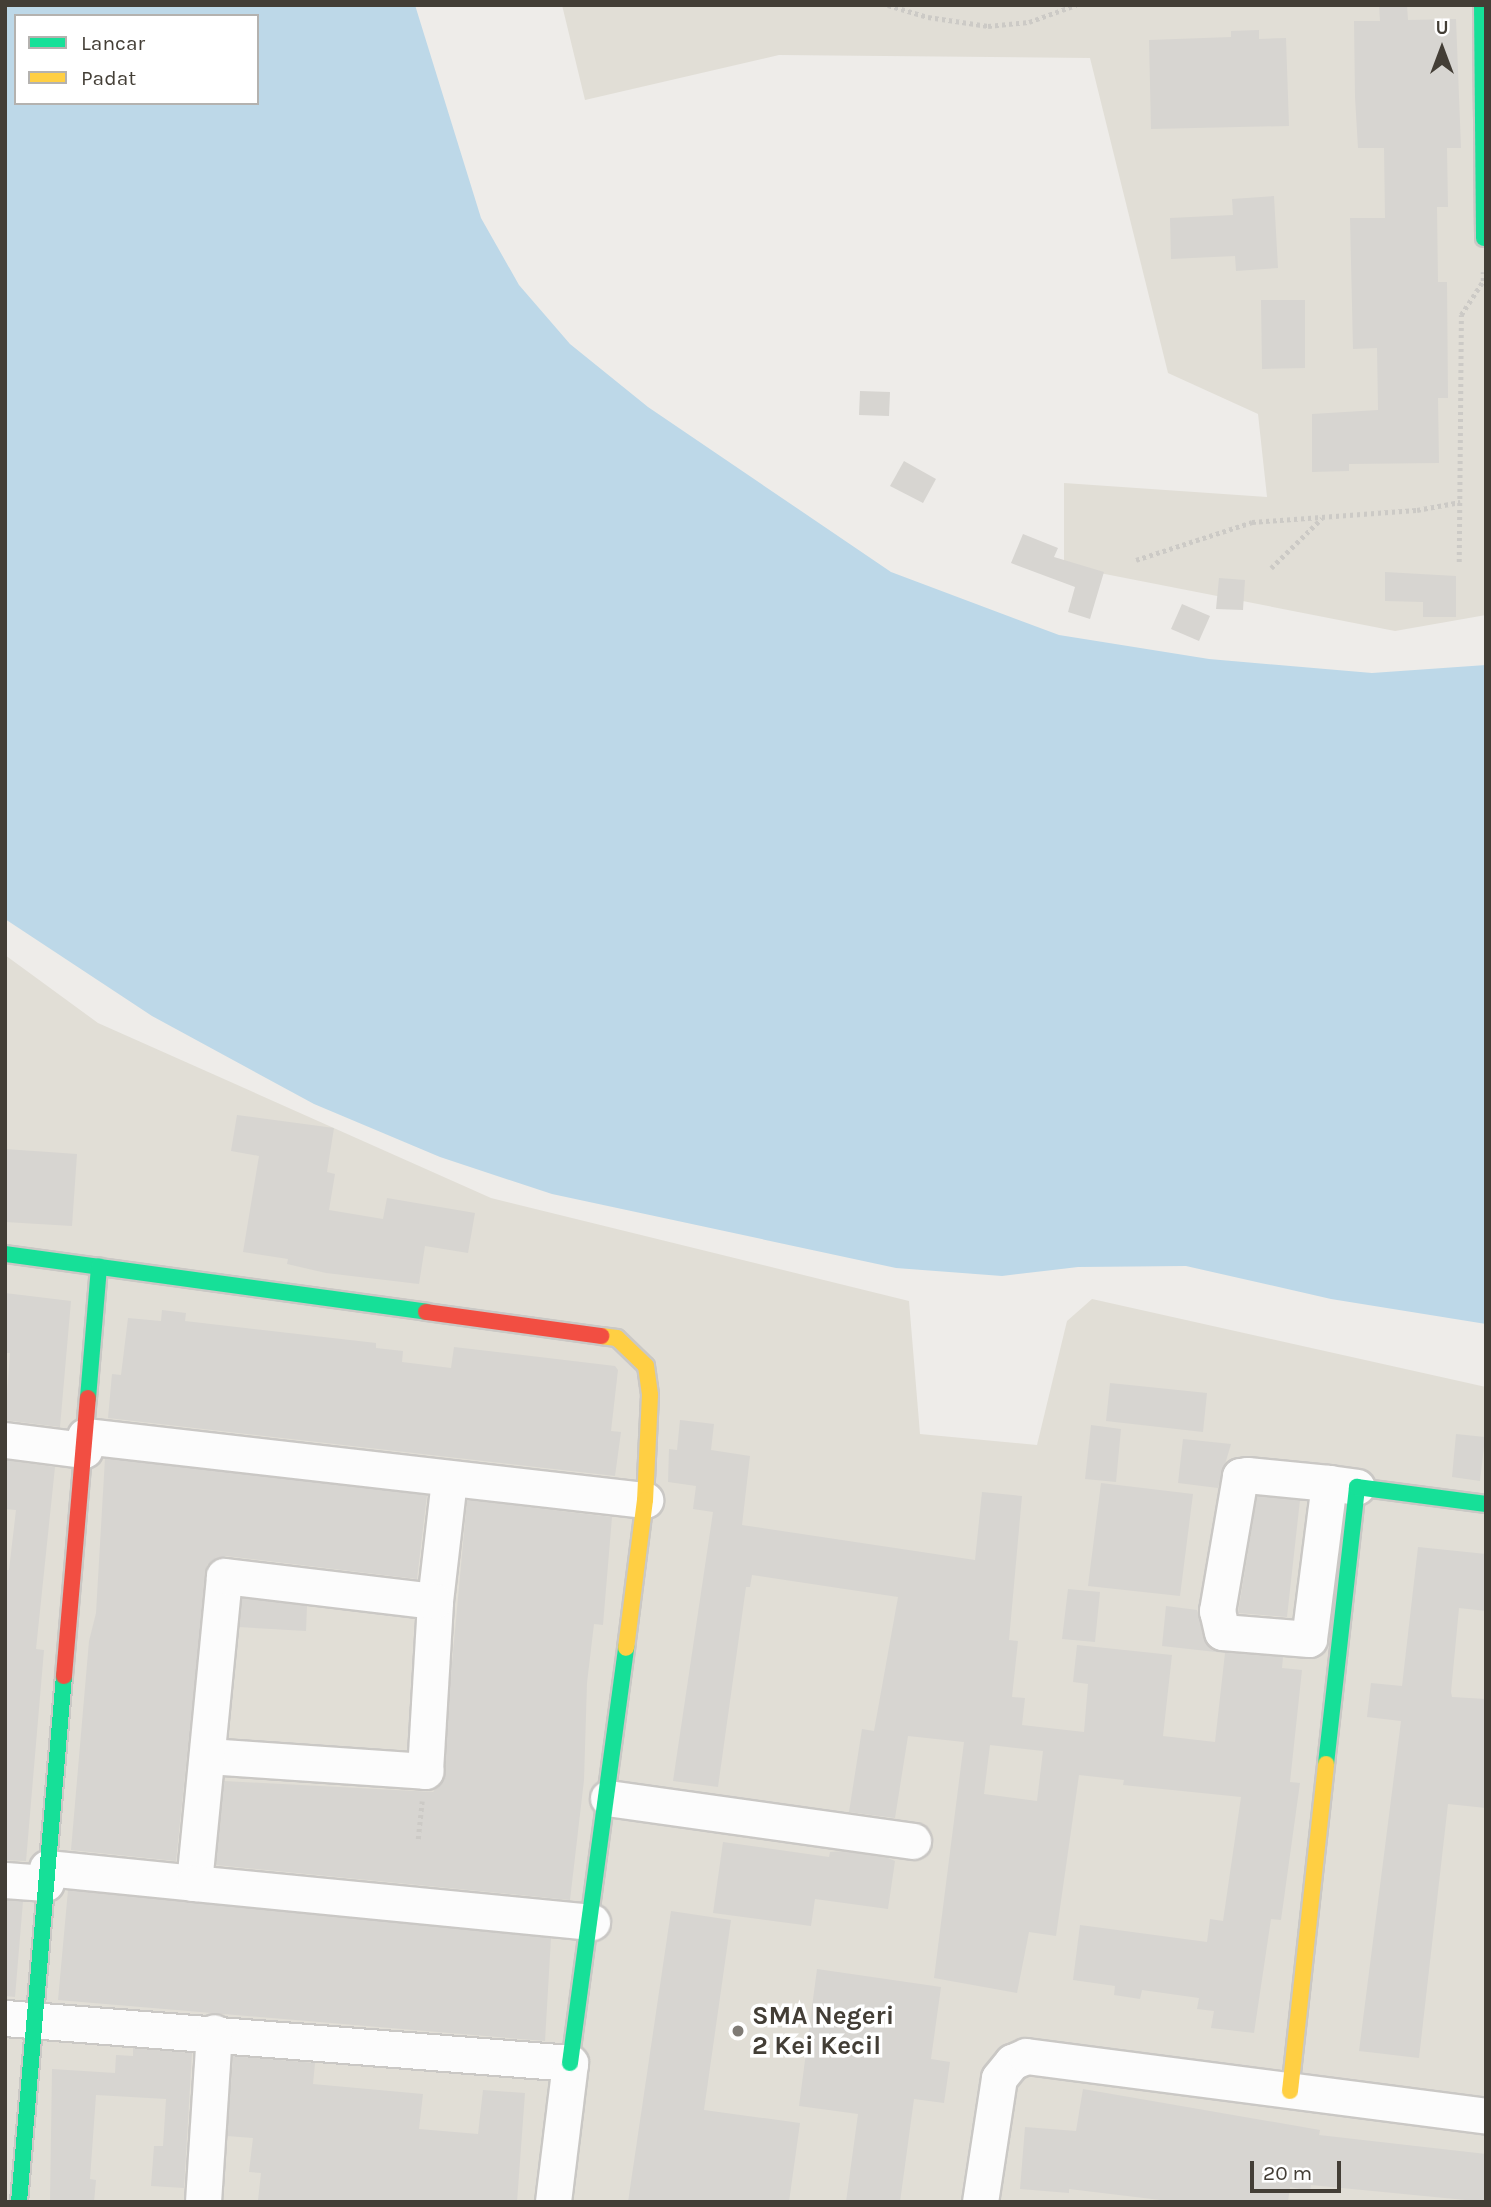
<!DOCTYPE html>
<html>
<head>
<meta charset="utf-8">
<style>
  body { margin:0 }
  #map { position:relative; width:1491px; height:2207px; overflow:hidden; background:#eeece9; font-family:Karla,sans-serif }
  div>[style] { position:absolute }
  .residential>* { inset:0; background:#e1ded6 }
  .water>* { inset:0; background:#bdd8e8 }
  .building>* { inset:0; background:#d7d5d1 }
  .path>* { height:4.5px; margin-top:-2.25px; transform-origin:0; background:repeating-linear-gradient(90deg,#cccac6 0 3.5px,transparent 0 7px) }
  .roads { filter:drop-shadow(2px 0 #cac8c5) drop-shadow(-2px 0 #cac8c5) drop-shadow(0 2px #cac8c5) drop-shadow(0 -2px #cac8c5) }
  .street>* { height:35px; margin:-17.5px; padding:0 17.5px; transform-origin:17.5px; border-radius:17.5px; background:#fcfcfc }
  .fast>* { height:16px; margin:-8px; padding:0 8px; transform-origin:8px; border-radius:8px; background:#16e098 }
  .slow>* { height:16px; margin:-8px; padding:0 8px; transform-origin:8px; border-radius:8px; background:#ffcf43 }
  .jam>* { height:16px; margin:-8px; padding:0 8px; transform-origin:8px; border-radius:8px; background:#f24e42 }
  .dots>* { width:19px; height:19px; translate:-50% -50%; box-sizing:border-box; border:4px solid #fff; border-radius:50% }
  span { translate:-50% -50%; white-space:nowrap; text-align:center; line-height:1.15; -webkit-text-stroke:7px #fff; paint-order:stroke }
  .poi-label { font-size:26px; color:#433e36; font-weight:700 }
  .left { translate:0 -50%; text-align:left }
  .frame { position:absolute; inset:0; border:7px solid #433e36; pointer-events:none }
  .legend { position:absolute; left:14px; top:14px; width:245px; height:91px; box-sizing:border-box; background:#fff; border:2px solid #b4b2af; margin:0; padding:9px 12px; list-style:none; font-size:21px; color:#433e36 }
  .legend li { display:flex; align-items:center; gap:14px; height:35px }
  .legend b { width:35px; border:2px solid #b4b2af }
  .north { position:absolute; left:1407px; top:14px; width:70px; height:70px; -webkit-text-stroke:5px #fff; paint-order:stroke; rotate:0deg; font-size:19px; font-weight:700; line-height:28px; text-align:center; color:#433e36 }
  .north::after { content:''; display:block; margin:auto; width:24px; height:32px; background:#433e36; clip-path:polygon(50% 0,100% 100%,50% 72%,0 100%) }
  .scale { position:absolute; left:1250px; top:2161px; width:91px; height:32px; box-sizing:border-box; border:4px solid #433e36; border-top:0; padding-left:9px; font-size:21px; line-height:24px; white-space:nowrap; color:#433e36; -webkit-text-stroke:5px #fff; paint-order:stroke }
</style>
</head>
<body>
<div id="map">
  <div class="residential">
    <i style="clip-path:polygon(562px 5px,1486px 5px,1486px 615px,1395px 631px,1064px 566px,1064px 483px,1267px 497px,1258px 414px,1168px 373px,1090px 58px,779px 55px,585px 100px)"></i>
    <i style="clip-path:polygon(5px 955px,98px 1023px,491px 1198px,909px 1301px,920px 1434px,1037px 1445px,1067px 1321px,1092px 1299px,1486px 1387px,1486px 2202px,5px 2202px)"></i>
  </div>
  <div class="water">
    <i style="clip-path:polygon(evenodd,5px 5px,415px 5px,481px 218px,519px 285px,570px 344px,648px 407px,891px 572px,1059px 635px,1209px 659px,1372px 673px,1486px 665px,1486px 1324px,1331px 1299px,1186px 1266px,1078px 1267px,1002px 1276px,896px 1268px,552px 1194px,440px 1157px,314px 1104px,152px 1016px,5px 919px,5px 5px,16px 16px,257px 16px,257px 103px,16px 103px,16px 16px)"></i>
  </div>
  <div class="building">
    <i style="clip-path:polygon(1379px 5px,1407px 5px,1408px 20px,1456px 19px,1461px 148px,1447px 148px,1448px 207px,1437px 207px,1438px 282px,1447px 282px,1448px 398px,1438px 398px,1439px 463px,1349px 464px,1349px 471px,1312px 472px,1312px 414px,1378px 410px,1377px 348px,1353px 349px,1350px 218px,1385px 218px,1384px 148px,1358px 148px,1355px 97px,1354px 21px,1380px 21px)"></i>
    <i style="clip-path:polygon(1259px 30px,1259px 39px,1286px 38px,1289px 126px,1151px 129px,1149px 40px,1231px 37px,1231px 31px)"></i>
    <i style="clip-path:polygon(1274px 196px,1278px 268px,1236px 271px,1235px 256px,1171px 259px,1170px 218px,1233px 215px,1232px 199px)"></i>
    <i style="clip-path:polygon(1261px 300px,1305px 300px,1305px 368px,1262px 369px)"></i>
    <i style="clip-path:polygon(860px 391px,890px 392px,889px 416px,859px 415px)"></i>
    <i style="clip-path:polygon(904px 461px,936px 479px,923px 503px,890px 486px)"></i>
    <i style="clip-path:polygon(1023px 534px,1058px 548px,1054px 557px,1104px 572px,1090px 619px,1068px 612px,1075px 587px,1011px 563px)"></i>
    <i style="clip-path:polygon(1385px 572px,1456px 576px,1456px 617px,1423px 617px,1423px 602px,1385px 601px)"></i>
    <i style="clip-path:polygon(1219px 578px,1245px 580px,1243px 610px,1216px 609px)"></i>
    <i style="clip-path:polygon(1182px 604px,1210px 616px,1199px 641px,1171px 629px)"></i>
    <i style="clip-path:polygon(237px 1115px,334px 1128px,327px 1172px,335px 1174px,329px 1210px,383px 1219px,387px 1198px,475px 1213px,468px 1253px,425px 1246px,419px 1284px,326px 1273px,287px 1264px,288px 1259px,243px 1252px,259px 1156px,231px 1151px)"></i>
    <i style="clip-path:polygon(5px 1149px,77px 1154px,72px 1226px,5px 1222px)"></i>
    <i style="clip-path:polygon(5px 1293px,71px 1301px,60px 1427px,5px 1420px,10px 1353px,5px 1353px)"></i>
    <i style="clip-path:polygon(162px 1310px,186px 1313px,185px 1321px,376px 1343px,376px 1348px,403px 1351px,402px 1362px,451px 1368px,454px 1347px,615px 1366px,618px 1370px,611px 1431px,621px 1432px,615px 1476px,108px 1418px,112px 1374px,121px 1375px,128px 1318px,161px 1321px)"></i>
    <i style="clip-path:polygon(1110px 1383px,1207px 1393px,1203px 1432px,1106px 1421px)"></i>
    <i style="clip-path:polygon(evenodd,680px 1420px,714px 1424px,711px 1450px,750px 1456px,742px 1525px,975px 1560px,982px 1492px,1022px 1496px,1009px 1640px,1018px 1641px,1012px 1697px,1025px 1698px,1022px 1725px,1084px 1732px,1088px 1684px,1073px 1682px,1077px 1645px,1172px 1655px,1163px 1736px,1215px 1742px,1225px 1653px,1162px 1646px,1166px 1606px,1197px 1610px,1210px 1648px,1283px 1657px,1282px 1668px,1302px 1670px,1290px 1782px,1300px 1783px,1281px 1920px,1271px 1919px,1254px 2033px,1211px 2028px,1214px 2011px,1197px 2009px,1199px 1998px,1142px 1990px,1140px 1999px,1114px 1995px,1115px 1986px,1073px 1980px,1080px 1925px,1207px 1942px,1210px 1919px,1223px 1921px,1241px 1797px,1123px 1785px,1124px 1780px,1079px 1775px,1056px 1936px,1029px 1932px,1017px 1993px,934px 1978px,964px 1742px,908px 1736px,895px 1818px,849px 1812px,862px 1729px,874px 1731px,898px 1597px,752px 1575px,750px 1587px,746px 1587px,718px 1787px,673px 1781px,713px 1512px,693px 1509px,696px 1486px,668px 1482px,669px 1449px,677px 1450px,680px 1420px,990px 1745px,1043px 1751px,1037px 1801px,984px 1794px,990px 1745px)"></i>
    <i style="clip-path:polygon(1091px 1425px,1121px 1429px,1116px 1482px,1085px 1479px)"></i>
    <i style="clip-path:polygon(1456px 1434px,1485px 1437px,1480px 1481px,1452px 1477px)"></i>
    <i style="clip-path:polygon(1183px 1439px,1231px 1444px,1218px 1488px,1178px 1483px)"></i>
    <i style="clip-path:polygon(105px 1458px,427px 1495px,417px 1579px,226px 1556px,207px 1565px,176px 1861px,71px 1850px,89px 1641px,96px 1613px)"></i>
    <i style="clip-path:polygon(5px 1460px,55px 1467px,36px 1649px,44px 1650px,26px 1861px,5px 1860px,5px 1570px,9px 1570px,16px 1510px,5px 1509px)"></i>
    <i style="clip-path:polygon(1101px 1483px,1193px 1494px,1180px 1596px,1088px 1586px)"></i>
    <i style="clip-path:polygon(1257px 1496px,1300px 1500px,1287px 1617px,1238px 1613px)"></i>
    <i style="clip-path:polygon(467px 1500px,612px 1517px,603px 1625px,594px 1624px,587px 1683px,584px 1780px,570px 1900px,216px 1865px,224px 1781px,433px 1792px,441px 1783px)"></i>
    <i style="clip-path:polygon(1418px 1547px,1486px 1554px,1486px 1611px,1459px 1608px,1451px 1692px,1452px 1697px,1486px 1699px,1486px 1808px,1448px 1804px,1419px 2058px,1359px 2051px,1401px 1721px,1367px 1717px,1371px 1683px,1402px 1686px)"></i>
    <i style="clip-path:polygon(1068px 1589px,1100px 1592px,1095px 1642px,1062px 1639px)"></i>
    <i style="clip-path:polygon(242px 1598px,307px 1606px,306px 1631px,239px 1627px)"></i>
    <i style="clip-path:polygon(723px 1842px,829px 1857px,830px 1852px,843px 1851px,888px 1858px,895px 1861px,888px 1909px,815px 1899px,811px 1926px,713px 1913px)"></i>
    <i style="clip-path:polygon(68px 1890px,551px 1938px,545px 2041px,58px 2000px)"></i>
    <i style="clip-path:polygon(5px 1900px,23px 1901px,15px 1997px,5px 1996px)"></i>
    <i style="clip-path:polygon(671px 1911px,731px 1920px,704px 2110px,800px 2123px,789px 2202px,628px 2202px)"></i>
    <i style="clip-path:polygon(817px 1969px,941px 1987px,931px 2059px,950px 2062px,944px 2103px,914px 2099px,900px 2202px,846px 2202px,858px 2114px,799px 2106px)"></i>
    <i style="clip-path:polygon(133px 2048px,192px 2053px,184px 2188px,151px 2186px,154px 2146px,163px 2146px,166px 2099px,96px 2095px,90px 2179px,96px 2180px,94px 2202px,50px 2202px,52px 2069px,115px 2073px,116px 2055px,133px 2056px)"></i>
    <i style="clip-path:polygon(233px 2056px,315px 2063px,313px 2084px,423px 2094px,419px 2129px,478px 2134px,483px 2090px,525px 2093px,517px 2202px,258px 2200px,261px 2173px,249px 2172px,253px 2138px,227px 2136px)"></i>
    <i style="clip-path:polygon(1083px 2089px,1320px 2130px,1319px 2135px,1486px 2154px,1486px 2202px,1311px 2185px,1310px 2191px,1290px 2187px,1288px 2202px,1177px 2202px,1069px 2189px,1069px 2193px,1020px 2189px,1025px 2127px,1076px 2131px)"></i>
  </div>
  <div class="path">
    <i style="left:888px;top:5px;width:42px;rotate:16.7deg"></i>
    <i style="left:928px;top:17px;width:61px;rotate:8.5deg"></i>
    <i style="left:988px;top:26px;width:41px;rotate:-5.6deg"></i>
    <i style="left:1029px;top:22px;width:50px;rotate:-19.9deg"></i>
    <i style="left:1136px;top:560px;width:122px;rotate:-18.1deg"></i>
    <i style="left:1252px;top:522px;width:165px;rotate:-4.2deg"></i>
    <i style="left:1417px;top:510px;width:44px;rotate:-10.5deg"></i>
    <i style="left:1459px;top:562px;width:247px;rotate:-89.5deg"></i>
    <i style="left:1461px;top:315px;width:40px;rotate:-57.1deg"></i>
    <i style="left:1483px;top:281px;width:9px;rotate:-90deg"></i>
    <i style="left:1271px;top:568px;width:71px;rotate:-44.4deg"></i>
    <i style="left:418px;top:1839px;width:38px;rotate:-84deg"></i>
  </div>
  <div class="roads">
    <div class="street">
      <i style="left:85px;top:1436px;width:564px;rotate:6.52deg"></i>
      <i style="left:5px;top:1440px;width:80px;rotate:7.2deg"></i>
      <i style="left:1329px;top:1483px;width:157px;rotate:97.3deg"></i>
      <i style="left:1309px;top:1639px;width:87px;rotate:-175.4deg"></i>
      <i style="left:1222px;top:1632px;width:22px;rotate:-103deg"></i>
      <i style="left:1217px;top:1611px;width:137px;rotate:-80.3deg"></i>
      <i style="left:1240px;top:1476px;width:7px;rotate:-8deg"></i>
      <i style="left:1247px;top:1475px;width:82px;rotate:5.6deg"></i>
      <i style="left:1329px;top:1483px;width:28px;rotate:8deg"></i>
      <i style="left:207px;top:1756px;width:219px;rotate:3.9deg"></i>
      <i style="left:425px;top:1771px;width:170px;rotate:-86.6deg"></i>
      <i style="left:435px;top:1601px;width:122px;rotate:-83.4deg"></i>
      <i style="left:608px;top:1798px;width:308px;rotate:8deg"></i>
      <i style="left:47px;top:1868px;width:148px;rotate:5.8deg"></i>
      <i style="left:194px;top:1883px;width:308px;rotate:-84.4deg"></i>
      <i style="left:224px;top:1576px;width:212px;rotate:6.8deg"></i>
      <i style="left:5px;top:1880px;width:41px;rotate:4.2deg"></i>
      <i style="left:194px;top:1883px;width:400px;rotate:5.6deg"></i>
      <i style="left:5px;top:2018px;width:567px;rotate:4.55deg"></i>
      <i style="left:570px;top:2063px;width:140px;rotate:97deg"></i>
      <i style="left:203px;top:2202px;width:170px;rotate:-86.3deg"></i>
      <i style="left:980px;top:2202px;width:125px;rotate:-81.3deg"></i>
      <i style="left:999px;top:2078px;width:21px;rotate:-51deg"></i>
      <i style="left:1012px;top:2062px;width:15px;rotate:-23deg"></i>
      <i style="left:1026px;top:2056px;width:464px;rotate:7.4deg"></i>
    </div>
    <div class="fast">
      <i style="left:1482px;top:5px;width:233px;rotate:89.5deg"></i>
      <i style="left:5px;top:1254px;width:425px;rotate:7.8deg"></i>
      <i style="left:88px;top:1398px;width:132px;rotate:-85.2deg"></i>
      <i style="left:1326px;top:1764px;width:279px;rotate:-83.6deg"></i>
      <i style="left:1357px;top:1487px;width:130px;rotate:7.5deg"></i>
      <i style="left:570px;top:2063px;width:419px;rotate:-82.3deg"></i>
      <i style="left:19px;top:2202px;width:528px;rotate:-85.11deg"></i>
    </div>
    <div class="slow">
      <i style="left:601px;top:1336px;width:16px;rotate:7deg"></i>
      <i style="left:617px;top:1338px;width:40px;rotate:44deg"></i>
      <i style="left:646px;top:1366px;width:29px;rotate:82deg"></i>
      <i style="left:650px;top:1395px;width:105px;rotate:92.7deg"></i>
      <i style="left:645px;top:1500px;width:149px;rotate:97.3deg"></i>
      <i style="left:1290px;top:2091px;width:329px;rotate:-83.7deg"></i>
    </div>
    <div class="jam">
      <i style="left:426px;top:1312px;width:177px;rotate:7.8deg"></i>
      <i style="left:64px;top:1676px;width:279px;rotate:-85.1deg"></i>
    </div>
  </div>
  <div class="dots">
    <i style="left:738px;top:2031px;background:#7f7b75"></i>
  </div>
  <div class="poi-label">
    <span class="left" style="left:752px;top:2031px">SMA Negeri<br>2 Kei Kecil</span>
  </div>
  <div class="frame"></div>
  <ul class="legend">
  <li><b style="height:9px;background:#16e098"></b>Lancar</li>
  <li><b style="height:9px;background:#ffcf43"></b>Padat</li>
  </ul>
  <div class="north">U</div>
  <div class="scale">20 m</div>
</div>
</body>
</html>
